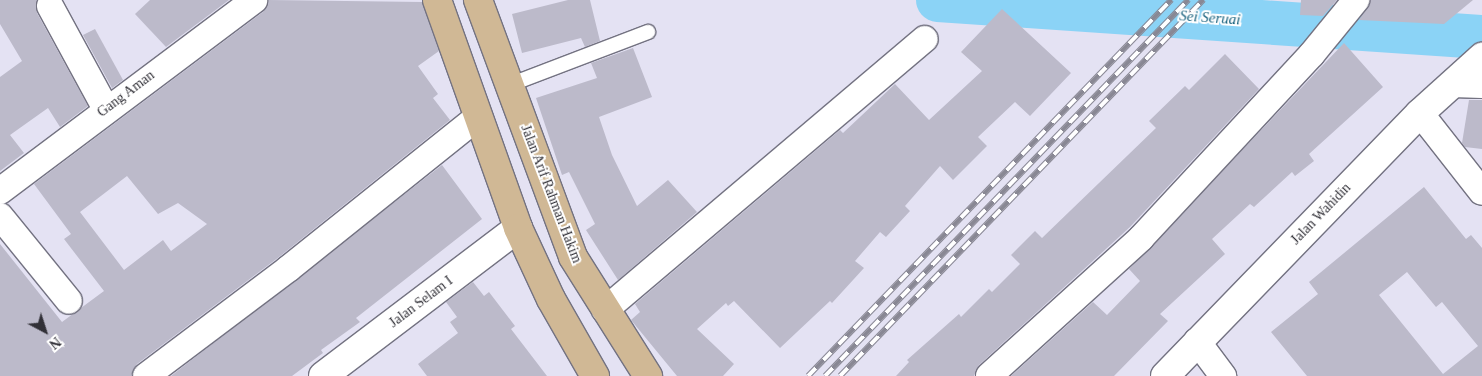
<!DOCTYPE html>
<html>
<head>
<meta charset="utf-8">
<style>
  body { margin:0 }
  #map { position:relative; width:1482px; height:376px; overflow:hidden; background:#e4e2f3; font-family:Georgia,serif }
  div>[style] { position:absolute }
  .river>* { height:44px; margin:-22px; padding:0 22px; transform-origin:22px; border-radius:22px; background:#8bd3f6 }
  .building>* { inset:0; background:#bcbaca }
  .roads { filter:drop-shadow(1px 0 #737281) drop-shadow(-1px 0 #737281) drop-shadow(0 1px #737281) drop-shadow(0 -1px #737281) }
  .service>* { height:14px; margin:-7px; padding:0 7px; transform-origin:7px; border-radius:7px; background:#fff }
  .minor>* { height:26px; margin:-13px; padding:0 13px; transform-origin:13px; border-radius:13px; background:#fff }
  .tertiary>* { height:28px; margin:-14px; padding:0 14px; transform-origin:14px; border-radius:14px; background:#fff }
  .primary>* { height:28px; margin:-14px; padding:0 14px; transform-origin:14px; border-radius:14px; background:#d0b895 }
  .rail>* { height:5.5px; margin-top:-2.75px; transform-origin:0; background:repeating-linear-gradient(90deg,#fff 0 11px,#898894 0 22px); box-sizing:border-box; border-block:1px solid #898894 }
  span { translate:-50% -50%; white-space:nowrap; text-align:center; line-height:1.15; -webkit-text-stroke:4px #fff; paint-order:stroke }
  .street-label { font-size:14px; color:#313037 }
  .water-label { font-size:15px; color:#135e7b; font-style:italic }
  .north { position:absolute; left:20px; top:306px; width:50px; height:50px; -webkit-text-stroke:4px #fff; paint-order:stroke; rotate:140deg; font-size:14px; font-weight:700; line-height:20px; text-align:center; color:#313037 }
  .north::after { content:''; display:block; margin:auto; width:18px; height:22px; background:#313037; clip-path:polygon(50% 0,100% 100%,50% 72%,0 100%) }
</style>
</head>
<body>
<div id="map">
  <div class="river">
    <i style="left:938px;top:0;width:545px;rotate:3.89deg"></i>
  </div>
  <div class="building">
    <i style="clip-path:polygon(0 0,37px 0,37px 13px,88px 106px,60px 127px,48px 108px,10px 135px,24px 153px,0 171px,0 77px,22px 61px,0 24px)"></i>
    <i style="clip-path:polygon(150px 0,229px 0,166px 47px,135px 14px)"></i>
    <i style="clip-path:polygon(evenodd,269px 0,422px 2px,439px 51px,418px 66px,438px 94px,433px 98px,450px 120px,279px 257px,137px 364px,131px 376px,0 376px,0 244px,62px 322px,104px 291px,64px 239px,71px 234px,34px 184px,263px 12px,269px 0,127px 176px,158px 214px,178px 203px,207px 224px,171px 251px,163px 240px,124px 270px,80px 212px,127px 176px)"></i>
    <i style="clip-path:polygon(568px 0,590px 0,600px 41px,585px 47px,581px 38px,522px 53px,512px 14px)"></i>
    <i style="clip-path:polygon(1301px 0,1337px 0,1323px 16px,1300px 15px)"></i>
    <i style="clip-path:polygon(1371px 0,1473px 0,1444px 24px,1359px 20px)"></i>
    <i style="clip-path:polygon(1002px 9px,1071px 73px,1030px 116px,1015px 102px,978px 137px,987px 146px,953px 180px,940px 166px,905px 206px,910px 211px,886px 237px,880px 232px,855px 261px,864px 268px,832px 303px,830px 301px,780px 348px,734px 301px,728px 306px,726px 303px,697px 329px,734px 364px,723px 376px,677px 376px,631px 320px,640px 312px,635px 304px,840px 130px,843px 133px,895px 84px,929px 120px,982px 71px,961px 52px)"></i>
    <i style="clip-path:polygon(95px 29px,123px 80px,112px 88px,83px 35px)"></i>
    <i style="clip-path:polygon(1344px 43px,1383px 87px,1309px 154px,1314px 161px,1295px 176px,1292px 172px,1254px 207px,1250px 204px,1212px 239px,1225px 254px,1160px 314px,1168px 321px,1114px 376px,1011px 376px,1093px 302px,1107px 315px,1140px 281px,1129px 269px)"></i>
    <i style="clip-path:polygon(633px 48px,652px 97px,599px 117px,612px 155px,637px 206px,668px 180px,697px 212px,618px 280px,586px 230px,595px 224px,569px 172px,562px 175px,536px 98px,597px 78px,591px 63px)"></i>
    <i style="clip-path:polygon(1225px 54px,1259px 89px,1130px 227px,979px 365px,974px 376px,896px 376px,909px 362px,907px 360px,959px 314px,961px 317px,989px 289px,992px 292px,1020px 264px,1011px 255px,1035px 231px,1042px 238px,1156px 128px,1149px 121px,1185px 86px,1189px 90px)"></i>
    <i style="clip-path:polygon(1469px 100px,1482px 100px,1482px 149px,1465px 147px,1462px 143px)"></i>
    <i style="clip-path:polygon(442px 165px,482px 219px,356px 318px,360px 322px,321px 350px,323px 353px,292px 376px,171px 376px)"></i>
    <i style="clip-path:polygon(evenodd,1424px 187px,1466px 239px,1471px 235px,1482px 248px,1482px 376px,1307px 376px,1271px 332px,1318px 294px,1309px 282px,1424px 187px,1407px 272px,1436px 307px,1442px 302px,1478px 346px,1443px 374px,1379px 295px,1407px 272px)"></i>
    <i style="clip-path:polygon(473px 282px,484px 296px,489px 292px,515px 326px,511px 329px,547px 376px,427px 376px,418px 364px,458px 333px,450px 322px,457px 317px,446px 302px)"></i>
  </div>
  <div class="roads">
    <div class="service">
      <i style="left:509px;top:85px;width:149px;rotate:-20.9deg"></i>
    </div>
    <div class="minor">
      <i style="left:50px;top:6px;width:117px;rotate:61.5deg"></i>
      <i style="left:1453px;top:84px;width:29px;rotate:2deg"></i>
      <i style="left:1420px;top:113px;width:100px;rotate:51.9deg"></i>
      <i style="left:0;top:191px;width:318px;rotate:-36.9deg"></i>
      <i style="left:0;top:216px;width:109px;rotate:50.9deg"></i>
      <i style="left:605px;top:310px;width:419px;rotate:-40.3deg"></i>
      <i style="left:1197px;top:341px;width:44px;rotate:53.4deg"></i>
      <i style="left:146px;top:376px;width:178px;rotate:-37deg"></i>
      <i style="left:288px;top:269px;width:243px;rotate:-38.7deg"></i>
      <i style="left:989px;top:376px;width:205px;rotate:-42.2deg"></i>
      <i style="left:1141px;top:238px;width:251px;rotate:-47.1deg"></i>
      <i style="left:1312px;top:54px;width:70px;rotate:-50.8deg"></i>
    </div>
    <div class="tertiary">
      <i style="left:323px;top:376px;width:245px;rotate:-37.2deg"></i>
      <i style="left:1165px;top:376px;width:366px;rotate:-45.9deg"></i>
      <i style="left:1420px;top:113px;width:84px;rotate:-42.1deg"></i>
    </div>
    <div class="primary">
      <i style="left:437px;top:0;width:242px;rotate:70.4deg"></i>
      <i style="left:518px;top:228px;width:78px;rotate:65.1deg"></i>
      <i style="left:551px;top:299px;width:89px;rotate:60.3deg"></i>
      <i style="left:478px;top:0;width:274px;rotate:69.7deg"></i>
      <i style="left:573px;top:257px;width:141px;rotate:57.8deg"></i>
    </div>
  </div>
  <div class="rail">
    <i style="left:808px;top:376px;width:523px;rotate:-46.01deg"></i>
    <i style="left:825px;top:376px;width:523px;rotate:-46.01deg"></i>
    <i style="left:840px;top:376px;width:523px;rotate:-46.01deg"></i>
  </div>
  <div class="street-label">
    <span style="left:126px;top:94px;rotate:-37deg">Gang Aman</span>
    <span style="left:551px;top:194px;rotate:69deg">Jalan Arif Rahman Hakim</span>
    <span style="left:1321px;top:214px;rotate:-46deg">Jalan Wahidin</span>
    <span style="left:421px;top:302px;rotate:-37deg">Jalan Selam I</span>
  </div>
  <div class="water-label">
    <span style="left:1210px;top:18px;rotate:4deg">Sei Seruai</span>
  </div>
  <div class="north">N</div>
</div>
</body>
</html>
